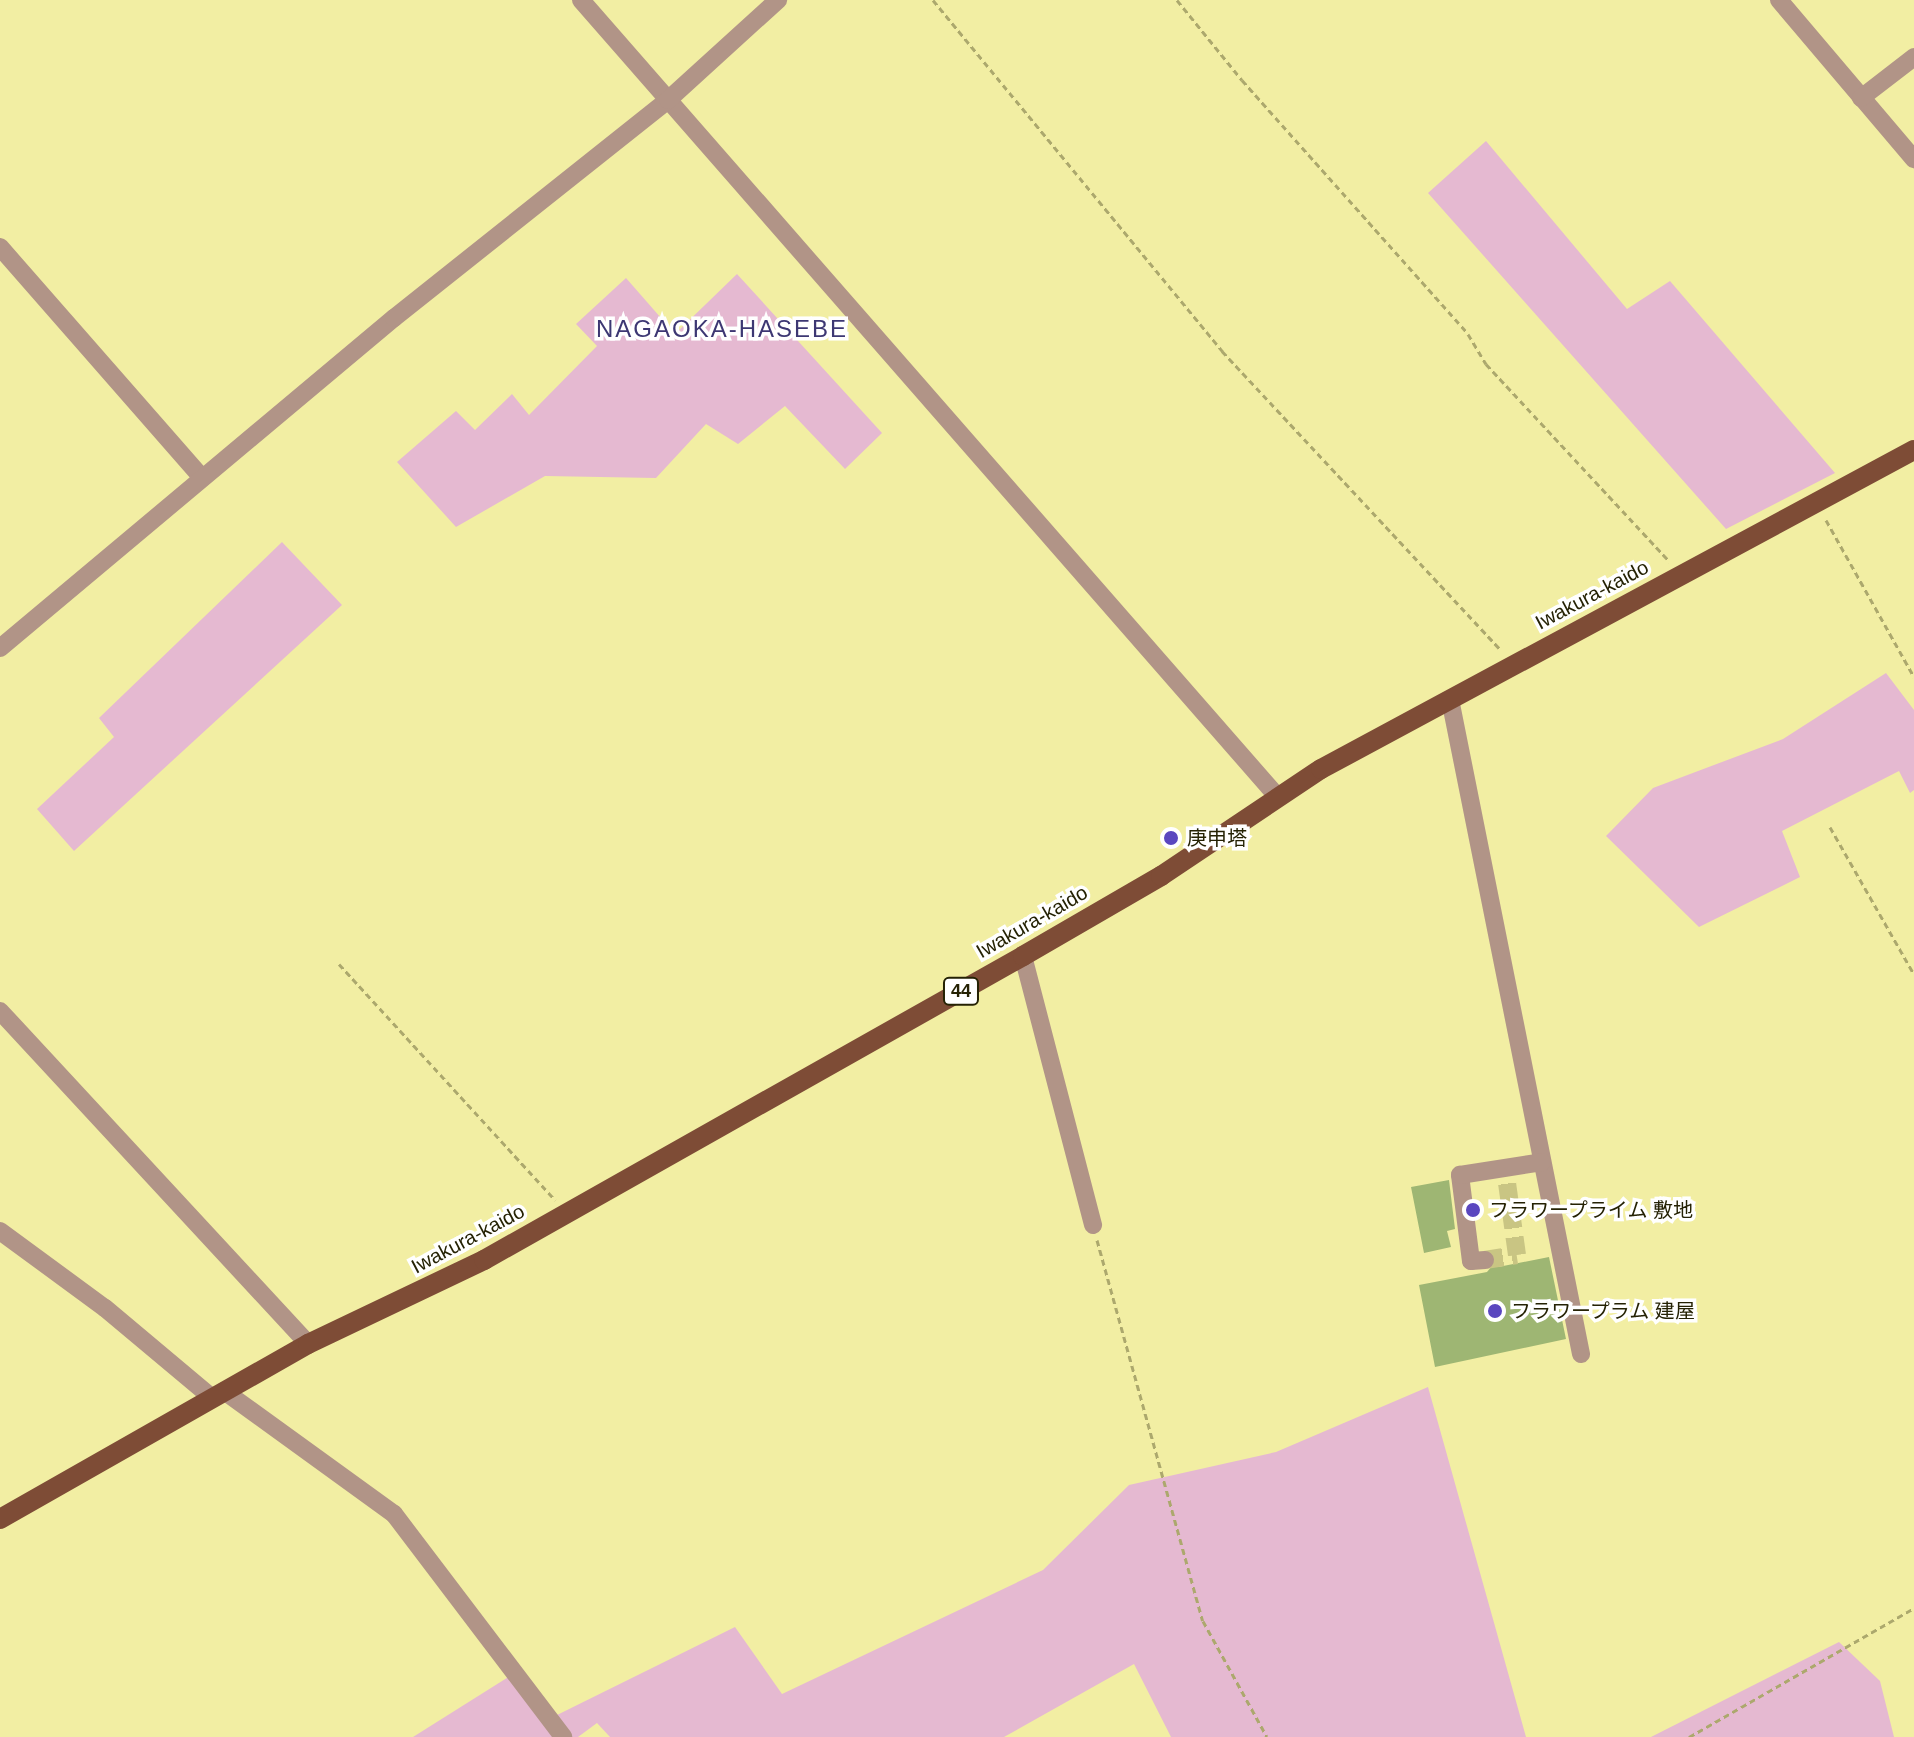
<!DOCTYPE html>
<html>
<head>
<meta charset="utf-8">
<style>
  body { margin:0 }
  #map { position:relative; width:1914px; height:1737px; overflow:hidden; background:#f2eea3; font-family:Arial,"Noto Sans JP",sans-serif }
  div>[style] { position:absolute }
  .green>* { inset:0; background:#e5b9d1 }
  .building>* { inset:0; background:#9eb673 }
  .minor-tunnel>* { height:18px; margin-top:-9px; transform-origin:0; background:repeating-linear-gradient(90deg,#c9c583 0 18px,transparent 0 27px) }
  .path>* { height:3px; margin-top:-1.5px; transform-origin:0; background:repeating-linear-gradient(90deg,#aca86d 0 6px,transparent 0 10px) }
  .minor>* { height:18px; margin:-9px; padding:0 9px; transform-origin:9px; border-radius:9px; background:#b19487 }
  .major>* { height:20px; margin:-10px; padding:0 10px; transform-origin:10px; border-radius:10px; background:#7e4c36 }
  .dots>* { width:22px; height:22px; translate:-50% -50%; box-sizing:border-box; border:4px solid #fff; border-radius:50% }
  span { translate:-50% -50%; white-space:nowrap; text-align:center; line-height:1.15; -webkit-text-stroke:7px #fff; paint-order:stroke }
  .shield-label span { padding:2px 6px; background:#fff; border:2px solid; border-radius:6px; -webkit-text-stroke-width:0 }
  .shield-label { font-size:18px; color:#252204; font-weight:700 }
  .street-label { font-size:20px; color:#252204 }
  .poi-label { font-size:20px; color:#252204 }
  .left { translate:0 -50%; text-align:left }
  .quarter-label { font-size:24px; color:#3d3773; letter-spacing:2px }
</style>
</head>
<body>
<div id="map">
  <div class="green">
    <i style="clip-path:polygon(1486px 141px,1627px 309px,1670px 281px,1835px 473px,1726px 529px,1428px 193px)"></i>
    <i style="clip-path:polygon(737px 274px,882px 433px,845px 469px,785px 406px,738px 444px,706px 424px,656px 478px,545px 476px,456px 527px,397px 462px,456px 411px,475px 430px,512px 394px,529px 415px,597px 346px,576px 324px,626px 278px,675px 334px)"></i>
    <i style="clip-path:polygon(282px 542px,342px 605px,74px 851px,37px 809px,114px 737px,99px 718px)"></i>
    <i style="clip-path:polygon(1886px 673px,1914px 710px,1914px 790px,1910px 793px,1899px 771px,1782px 831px,1800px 877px,1699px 927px,1606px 836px,1653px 788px,1783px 739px)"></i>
    <i style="clip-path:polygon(1428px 1387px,1526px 1737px,1171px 1737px,1134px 1664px,1004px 1737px,610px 1737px,597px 1723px,578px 1737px,413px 1737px,521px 1669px,557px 1715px,735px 1627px,782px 1694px,1043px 1570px,1129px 1485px,1276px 1452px)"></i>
    <i style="clip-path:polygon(1839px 1642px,1880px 1681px,1894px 1737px,1651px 1737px)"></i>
  </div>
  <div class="building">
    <i style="clip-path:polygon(1449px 1180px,1455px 1229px,1447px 1231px,1451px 1247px,1424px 1253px,1411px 1187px)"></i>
    <i style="clip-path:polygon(1549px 1257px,1566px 1339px,1435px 1367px,1419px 1285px,1487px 1272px,1497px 1260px,1498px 1267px)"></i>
  </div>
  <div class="minor-tunnel">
    <i style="left:1485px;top:1260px;width:32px;rotate:-9deg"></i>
    <i style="left:1517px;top:1255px;width:87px;rotate:-97.9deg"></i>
  </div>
  <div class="path">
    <i style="left:933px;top:0;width:455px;rotate:50.5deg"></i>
    <i style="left:1222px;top:351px;width:409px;rotate:47deg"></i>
    <i style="left:1177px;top:0;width:103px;rotate:50.9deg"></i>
    <i style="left:1242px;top:80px;width:340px;rotate:48.3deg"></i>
    <i style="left:1468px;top:334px;width:35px;rotate:59deg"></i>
    <i style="left:1486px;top:364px;width:270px;rotate:47.1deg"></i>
    <i style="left:1826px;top:520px;width:180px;rotate:60.7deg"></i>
    <i style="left:1830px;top:827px;width:169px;rotate:60.3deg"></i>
    <i style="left:339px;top:964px;width:320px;rotate:47.5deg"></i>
    <i style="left:1097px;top:1240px;width:395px;rotate:74.5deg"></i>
    <i style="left:1203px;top:1621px;width:132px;rotate:61.1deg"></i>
    <i style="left:1689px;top:1737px;width:259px;rotate:-29.8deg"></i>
  </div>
  <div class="minor">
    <i style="left:581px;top:0;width:1056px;rotate:48.84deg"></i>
    <i style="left:1779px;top:0;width:209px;rotate:49.7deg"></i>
    <i style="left:1861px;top:98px;width:67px;rotate:-37.7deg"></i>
    <i style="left:0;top:247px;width:307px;rotate:48.8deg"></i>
    <i style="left:0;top:648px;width:514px;rotate:-39.95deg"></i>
    <i style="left:394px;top:318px;width:350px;rotate:-38.5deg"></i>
    <i style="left:668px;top:100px;width:149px;rotate:-42.3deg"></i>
    <i style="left:1450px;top:699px;width:668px;rotate:78.69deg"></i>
    <i style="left:1023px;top:956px;width:278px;rotate:75.4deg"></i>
    <i style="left:0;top:1011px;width:454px;rotate:47.2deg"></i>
    <i style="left:0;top:1231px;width:130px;rotate:36.3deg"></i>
    <i style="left:105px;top:1308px;width:138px;rotate:40deg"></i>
    <i style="left:1485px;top:1260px;width:14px;rotate:176deg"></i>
    <i style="left:1471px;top:1261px;width:87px;rotate:-97.3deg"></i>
    <i style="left:1460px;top:1175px;width:83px;rotate:-9deg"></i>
    <i style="left:224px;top:1391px;width:210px;rotate:35.9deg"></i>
    <i style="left:394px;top:1514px;width:280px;rotate:52.8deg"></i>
  </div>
  <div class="major">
    <i style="left:0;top:1519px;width:354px;rotate:-29.6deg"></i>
    <i style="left:308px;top:1344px;width:195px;rotate:-25.5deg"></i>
    <i style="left:484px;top:1260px;width:619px;rotate:-29.42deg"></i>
    <i style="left:1023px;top:956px;width:160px;rotate:-30.1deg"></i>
    <i style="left:1161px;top:876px;width:192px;rotate:-33.8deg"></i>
    <i style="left:1321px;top:769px;width:673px;rotate:-28.28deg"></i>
  </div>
  <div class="dots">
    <i style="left:1171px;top:838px;background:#5a47bf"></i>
    <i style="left:1473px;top:1210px;background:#5a47bf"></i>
    <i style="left:1495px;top:1311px;background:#5a47bf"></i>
  </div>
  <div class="shield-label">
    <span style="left:961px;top:991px">44</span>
  </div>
  <div class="street-label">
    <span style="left:1592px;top:595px;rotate:-28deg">Iwakura-kaido</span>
    <span style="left:1032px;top:922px;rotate:-30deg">Iwakura-kaido</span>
    <span style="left:468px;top:1239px;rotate:-28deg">Iwakura-kaido</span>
  </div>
  <div class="poi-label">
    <span class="left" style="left:1187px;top:838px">庚申塔</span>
    <span class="left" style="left:1489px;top:1210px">フラワープライム 敷地</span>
    <span class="left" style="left:1511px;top:1311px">フラワープラム 建屋</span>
  </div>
  <div class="quarter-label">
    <span style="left:722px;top:329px">NAGAOKA-HASEBE</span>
  </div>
</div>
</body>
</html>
